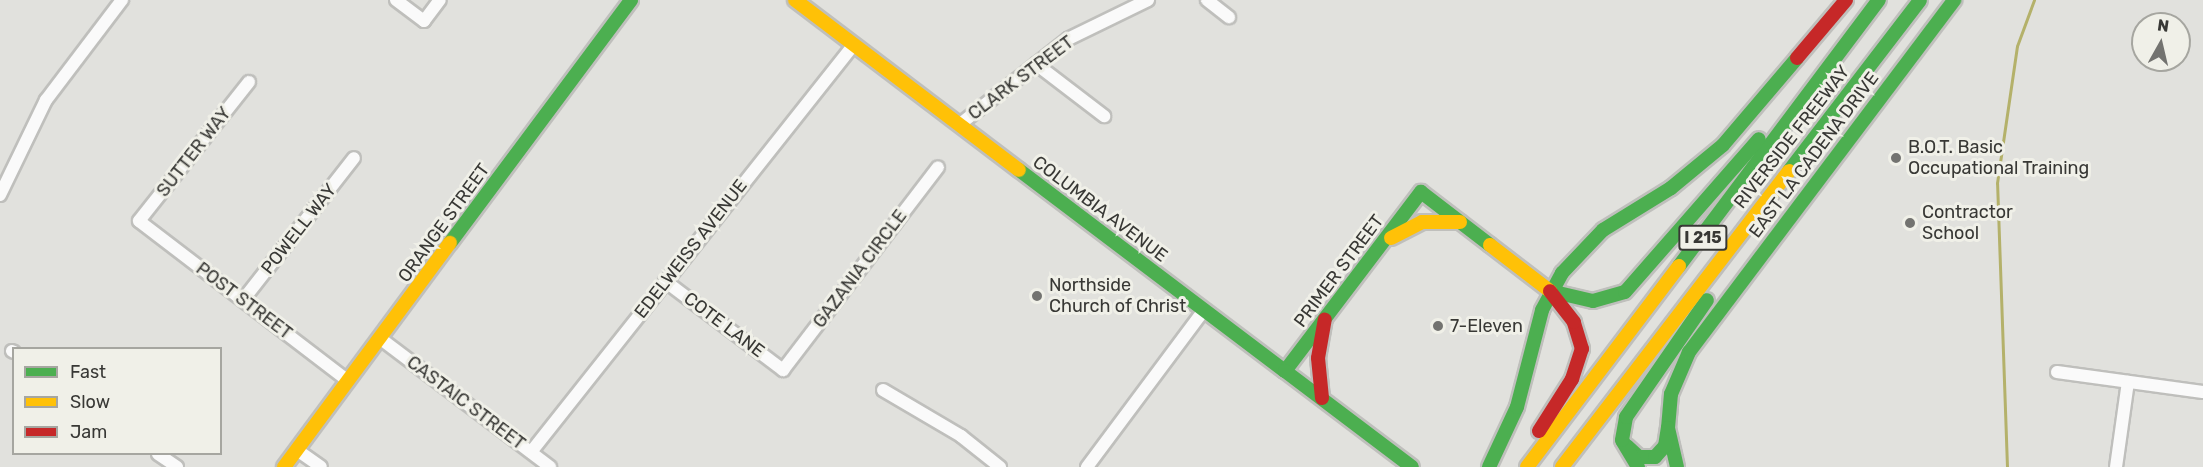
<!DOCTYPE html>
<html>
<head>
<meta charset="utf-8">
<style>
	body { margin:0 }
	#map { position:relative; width:2203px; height:467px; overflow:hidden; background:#e1e1dd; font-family:Rubik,sans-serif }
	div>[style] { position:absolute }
	.stream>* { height:3px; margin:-1.5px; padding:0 1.5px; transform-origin:1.5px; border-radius:1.5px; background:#b4b16a }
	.roads { filter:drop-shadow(2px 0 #bfbfbc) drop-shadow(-2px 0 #bfbfbc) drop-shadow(0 2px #bfbfbc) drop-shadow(0 -2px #bfbfbc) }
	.street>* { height:12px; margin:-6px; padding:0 6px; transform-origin:6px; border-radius:6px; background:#fafafa }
	.fast>* { height:14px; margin:-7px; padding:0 7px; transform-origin:7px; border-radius:7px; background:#4caf50 }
	.slow>* { height:14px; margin:-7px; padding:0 7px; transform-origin:7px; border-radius:7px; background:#ffc107 }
	.jam>* { height:14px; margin:-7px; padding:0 7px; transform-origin:7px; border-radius:7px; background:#c62828 }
	.dots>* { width:16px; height:16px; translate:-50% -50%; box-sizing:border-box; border:3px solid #f0f0e8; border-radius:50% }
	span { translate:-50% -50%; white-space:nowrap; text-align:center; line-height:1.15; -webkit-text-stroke:6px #f0f0e8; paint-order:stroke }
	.shield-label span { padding:2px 4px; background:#f0f0e8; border:2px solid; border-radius:4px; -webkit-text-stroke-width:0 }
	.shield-label { font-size:16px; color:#383835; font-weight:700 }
	.street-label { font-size:18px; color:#383835 }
	.poi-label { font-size:18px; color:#383835 }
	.left { translate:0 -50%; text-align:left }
	.legend { position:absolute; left:12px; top:347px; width:210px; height:108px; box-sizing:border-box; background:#f0f0e8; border:2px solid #a6a6a0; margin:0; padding:8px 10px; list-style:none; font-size:18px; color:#383835 }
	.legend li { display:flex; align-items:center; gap:12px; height:30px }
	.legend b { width:30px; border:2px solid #a6a6a0 }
	.north { position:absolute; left:2131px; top:12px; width:60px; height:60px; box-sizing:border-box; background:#f0f0e8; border:2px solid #a6a6a0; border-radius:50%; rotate:8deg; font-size:16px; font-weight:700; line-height:24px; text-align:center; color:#383835 }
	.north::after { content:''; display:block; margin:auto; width:21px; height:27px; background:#737370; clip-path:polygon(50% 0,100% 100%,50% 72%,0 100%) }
</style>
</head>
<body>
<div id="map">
	<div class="stream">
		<div style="left:2007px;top:467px;width:284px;rotate:-92deg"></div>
		<div style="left:1997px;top:183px;width:138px;rotate:-81.7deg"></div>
		<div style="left:2017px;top:46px;width:49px;rotate:-69.7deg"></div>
	</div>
	<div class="roads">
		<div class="street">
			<div style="left:396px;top:0;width:35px;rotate:37deg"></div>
			<div style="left:424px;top:21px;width:26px;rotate:-53deg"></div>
			<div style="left:1207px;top:0;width:28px;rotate:38deg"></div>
			<div style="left:1036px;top:64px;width:86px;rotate:37.4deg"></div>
			<div style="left:249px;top:82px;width:177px;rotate:128.4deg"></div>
			<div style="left:139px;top:221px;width:263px;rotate:37.4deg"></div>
			<div style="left:959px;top:125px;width:139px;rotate:-38.3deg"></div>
			<div style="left:1068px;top:39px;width:89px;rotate:-26deg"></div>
			<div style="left:0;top:195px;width:106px;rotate:-64.2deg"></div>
			<div style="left:46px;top:100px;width:126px;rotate:-52.8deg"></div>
			<div style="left:665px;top:281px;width:148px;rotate:37deg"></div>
			<div style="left:783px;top:370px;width:255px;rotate:-52.6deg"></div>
			<div style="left:243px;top:300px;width:180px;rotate:-52deg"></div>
			<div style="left:381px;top:339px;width:212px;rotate:37.1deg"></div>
			<div style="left:12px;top:351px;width:2px;rotate:27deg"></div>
			<div style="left:2057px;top:372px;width:147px;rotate:7.8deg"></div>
			<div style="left:883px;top:390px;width:91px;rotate:30.5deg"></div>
			<div style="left:961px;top:436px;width:50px;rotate:38.5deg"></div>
			<div style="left:297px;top:450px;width:29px;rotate:35deg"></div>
			<div style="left:531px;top:452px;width:517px;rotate:-51.6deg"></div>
			<div style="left:158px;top:454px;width:23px;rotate:34deg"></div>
			<div style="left:1087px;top:467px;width:196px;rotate:-53.3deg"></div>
			<div style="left:2116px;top:467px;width:86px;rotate:-82deg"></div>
		</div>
		<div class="fast">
			<div style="left:1019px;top:170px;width:333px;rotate:37.1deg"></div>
			<div style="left:1285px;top:371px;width:225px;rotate:-52.8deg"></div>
			<div style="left:1421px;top:192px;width:87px;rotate:37.5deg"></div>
			<div style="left:1789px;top:171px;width:215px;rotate:-52.5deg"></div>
			<div style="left:450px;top:243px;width:303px;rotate:-53.3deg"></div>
			<div style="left:1679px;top:266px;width:333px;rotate:-53.1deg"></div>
			<div style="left:1550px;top:291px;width:44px;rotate:13.1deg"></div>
			<div style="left:1593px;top:301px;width:33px;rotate:-16deg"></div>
			<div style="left:1625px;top:292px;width:203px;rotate:-48.8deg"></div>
			<div style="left:1285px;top:371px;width:159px;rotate:37.1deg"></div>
			<div style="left:1668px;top:428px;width:34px;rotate:-85deg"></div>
			<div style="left:1671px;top:394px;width:46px;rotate:-66.8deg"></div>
			<div style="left:1689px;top:352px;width:441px;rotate:-53deg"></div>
			<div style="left:1668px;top:428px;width:40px;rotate:77deg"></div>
			<div style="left:1627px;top:446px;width:16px;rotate:43deg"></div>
			<div style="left:1639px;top:457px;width:16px"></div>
			<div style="left:1655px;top:457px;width:15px;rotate:-48deg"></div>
			<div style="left:1665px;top:446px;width:18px;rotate:-81deg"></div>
			<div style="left:1489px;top:467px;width:66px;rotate:-65deg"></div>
			<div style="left:1517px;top:407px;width:100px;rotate:-75.5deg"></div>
			<div style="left:1542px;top:310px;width:42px;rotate:-61.6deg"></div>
			<div style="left:1562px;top:273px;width:59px;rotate:-46.4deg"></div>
			<div style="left:1603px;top:230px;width:80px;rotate:-31.7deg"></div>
			<div style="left:1671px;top:188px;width:67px;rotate:-39.6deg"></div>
			<div style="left:1723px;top:145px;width:114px;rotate:-49.6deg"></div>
			<div style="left:1638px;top:467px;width:31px;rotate:-121deg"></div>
			<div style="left:1622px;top:440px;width:23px;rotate:-80deg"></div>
			<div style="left:1626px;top:417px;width:142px;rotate:-55.3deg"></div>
		</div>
		<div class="slow">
			<div style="left:795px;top:0;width:281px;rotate:37.2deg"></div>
			<div style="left:1391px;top:238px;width:35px;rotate:-27deg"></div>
			<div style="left:1422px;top:222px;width:38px"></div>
			<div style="left:1490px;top:245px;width:76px;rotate:37.5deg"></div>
			<div style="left:284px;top:467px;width:279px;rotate:-53.5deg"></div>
			<div style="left:1527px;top:467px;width:252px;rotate:-52.9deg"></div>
			<div style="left:1562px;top:467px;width:373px;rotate:-52.5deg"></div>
		</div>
		<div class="jam">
			<div style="left:1797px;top:58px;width:76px;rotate:-49.8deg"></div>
			<div style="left:1322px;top:398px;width:40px;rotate:-95.7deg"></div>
			<div style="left:1318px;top:358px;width:39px;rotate:-80deg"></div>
			<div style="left:1539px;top:431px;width:62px;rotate:-57.6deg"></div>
			<div style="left:1572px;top:379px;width:32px;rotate:-72deg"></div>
			<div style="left:1582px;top:349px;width:28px;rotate:-107deg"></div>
			<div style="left:1574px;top:322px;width:39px;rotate:-128deg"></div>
		</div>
	</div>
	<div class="dots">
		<div style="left:1896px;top:158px;background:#737370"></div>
		<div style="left:1910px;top:223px;background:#737370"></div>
		<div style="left:1037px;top:296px;background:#737370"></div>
		<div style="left:1438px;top:326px;background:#737370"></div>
	</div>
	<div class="shield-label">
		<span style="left:1703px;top:238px">I 215</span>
	</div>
	<div class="street-label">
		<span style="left:1021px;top:78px;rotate:-37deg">CLARK STREET</span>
		<span style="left:1792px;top:137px;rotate:-52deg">RIVERSIDE FREEWAY</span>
		<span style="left:194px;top:152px;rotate:-52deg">SUTTER WAY</span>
		<span style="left:1814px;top:155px;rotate:-53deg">EAST LA CADENA DRIVE</span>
		<span style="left:1100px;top:209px;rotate:37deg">COLUMBIA AVENUE</span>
		<span style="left:444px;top:223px;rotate:-54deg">ORANGE STREET</span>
		<span style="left:299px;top:229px;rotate:-52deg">POWELL WAY</span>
		<span style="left:691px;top:249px;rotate:-52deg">EDELWEISS AVENUE</span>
		<span style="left:860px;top:269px;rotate:-53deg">GAZANIA CIRCLE</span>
		<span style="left:1339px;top:271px;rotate:-53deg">PRIMER STREET</span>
		<span style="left:244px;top:301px;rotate:37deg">POST STREET</span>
		<span style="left:724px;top:325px;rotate:37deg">COTE LANE</span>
		<span style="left:466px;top:403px;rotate:37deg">CASTAIC STREET</span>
	</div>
	<div class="poi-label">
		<span class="left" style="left:1908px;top:158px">B.O.T. Basic<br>Occupational Training</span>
		<span class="left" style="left:1922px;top:223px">Contractor<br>School</span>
		<span class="left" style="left:1049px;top:296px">Northside<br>Church of Christ</span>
		<span class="left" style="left:1450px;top:326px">7-Eleven</span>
	</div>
	<ul class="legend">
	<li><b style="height:8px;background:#4caf50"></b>Fast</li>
	<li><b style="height:8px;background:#ffc107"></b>Slow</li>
	<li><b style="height:8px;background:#c62828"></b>Jam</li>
	</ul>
	<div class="north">N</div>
</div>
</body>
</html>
